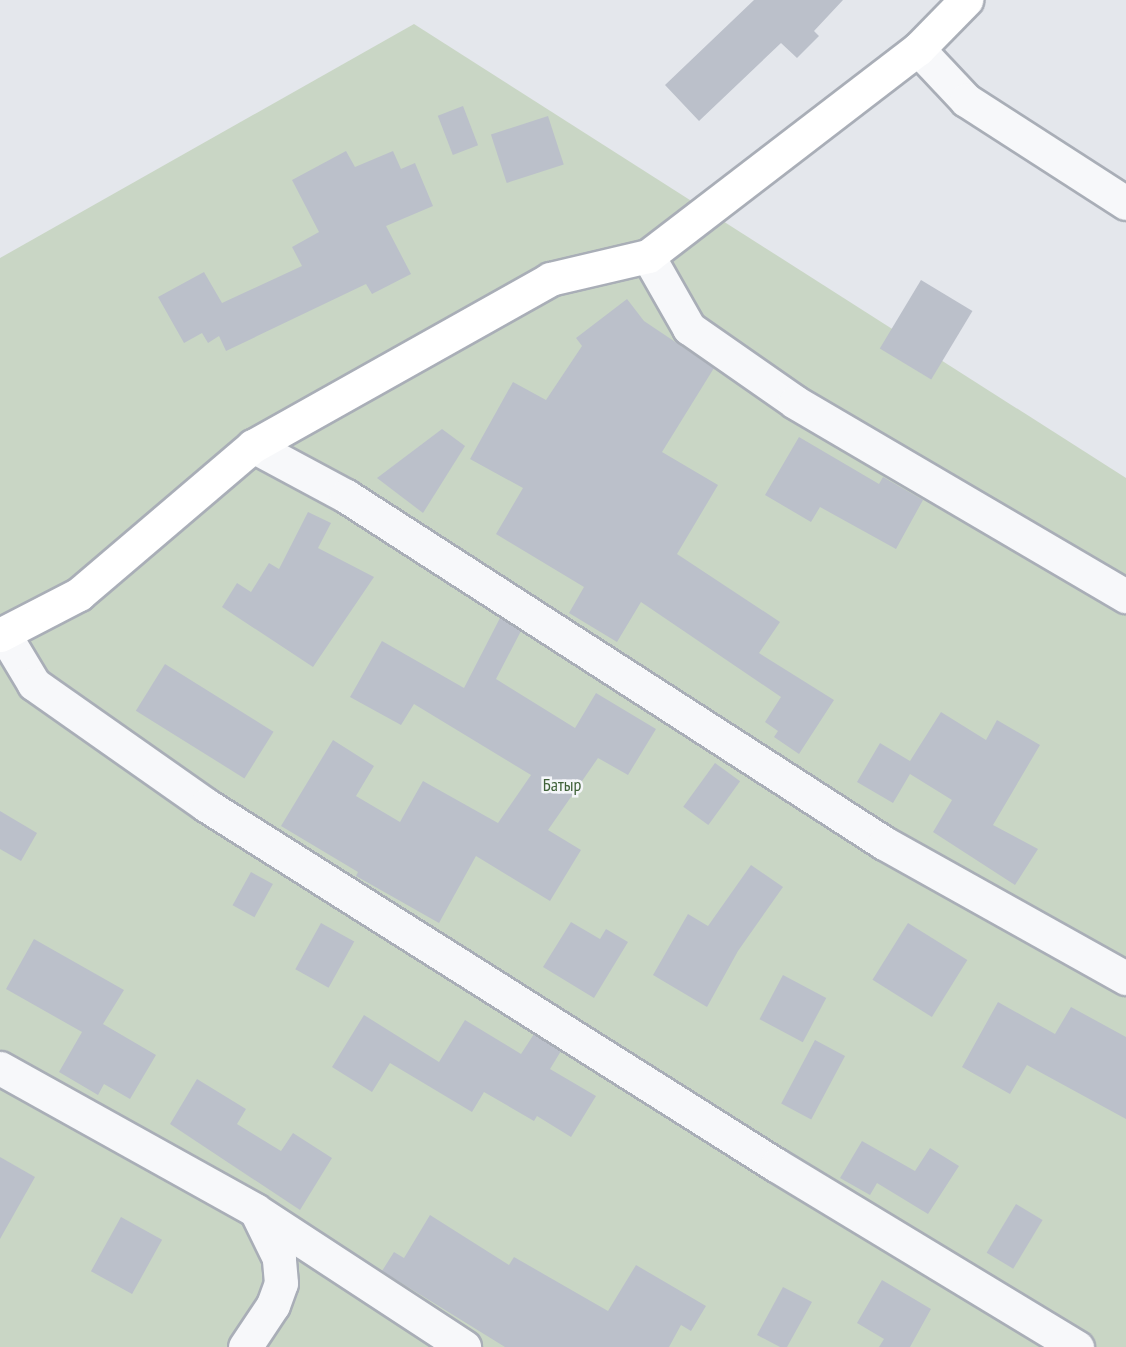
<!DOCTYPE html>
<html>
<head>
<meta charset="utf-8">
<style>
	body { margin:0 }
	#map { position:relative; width:1126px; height:1347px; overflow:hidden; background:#e4e7ec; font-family:"PT Sans Narrow",sans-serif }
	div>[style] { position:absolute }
	.green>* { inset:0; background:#c9d6c5 }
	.building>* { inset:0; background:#bbc0ca; transform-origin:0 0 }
	.roads { filter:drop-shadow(2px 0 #a9aeb7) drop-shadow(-2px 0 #a9aeb7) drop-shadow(0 2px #a9aeb7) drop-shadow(0 -2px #a9aeb7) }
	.street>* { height:33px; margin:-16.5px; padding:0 16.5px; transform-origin:16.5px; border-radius:16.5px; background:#f7f8fa }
	.secondary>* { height:33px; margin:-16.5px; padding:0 16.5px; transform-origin:16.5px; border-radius:16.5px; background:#fff }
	span { translate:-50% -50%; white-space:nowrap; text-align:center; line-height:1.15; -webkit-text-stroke:5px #f4f6f9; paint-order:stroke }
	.park-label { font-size:18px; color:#3f6138 }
</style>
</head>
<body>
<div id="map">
	<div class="green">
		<div style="clip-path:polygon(414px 24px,1126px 478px,1126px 1347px,0 1347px,0 258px)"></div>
	</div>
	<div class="building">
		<div style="clip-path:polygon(754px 0,843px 0,814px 31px,819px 36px,797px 58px,781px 43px,699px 121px,665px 85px)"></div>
		<div style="left:463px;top:106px;width:42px;height:27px;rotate:69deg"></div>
		<div style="left:548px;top:116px;width:51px;height:60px;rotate:72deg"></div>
		<div style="clip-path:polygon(346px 151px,355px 167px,393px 151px,401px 169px,415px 163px,433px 206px,386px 226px,411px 274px,372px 294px,366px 284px,226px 351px,219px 336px,208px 343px,202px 333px,184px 343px,158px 297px,204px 272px,222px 303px,302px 266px,292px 247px,319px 232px,292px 180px)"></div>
		<div style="left:921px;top:280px;width:60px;height:80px;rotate:31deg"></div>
		<div style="clip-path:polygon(627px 299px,644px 321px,714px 368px,662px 452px,718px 485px,677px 554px,780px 622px,759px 653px,834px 700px,799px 754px,774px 737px,778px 731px,765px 722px,781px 697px,641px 602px,617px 642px,569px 613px,584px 587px,496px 534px,523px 488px,470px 459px,513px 382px,546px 400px,582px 346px,576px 338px)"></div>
		<div style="clip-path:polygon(442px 429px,465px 446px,423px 513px,377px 478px)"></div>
		<div style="clip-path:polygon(799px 437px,879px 484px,883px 477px,923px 500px,896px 549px,820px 507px,811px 522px,765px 495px)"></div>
		<div style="clip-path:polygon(308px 512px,331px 523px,318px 548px,374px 577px,313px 667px,222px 607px,237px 583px,251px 592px,269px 563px,279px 569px)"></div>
		<div style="clip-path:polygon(500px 618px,521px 631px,496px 679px,575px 728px,596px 693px,656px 729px,628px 775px,598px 758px,548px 830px,581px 850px,550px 901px,476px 856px,439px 923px,356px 876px,358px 872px,281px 826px,333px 740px,374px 766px,356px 796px,400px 822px,423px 781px,498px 823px,531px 775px,414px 704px,401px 725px,350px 697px,382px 641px,464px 688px)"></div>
		<div style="left:165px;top:664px;width:128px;height:55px;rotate:32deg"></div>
		<div style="clip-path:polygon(941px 712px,986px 740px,997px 720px,1040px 745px,993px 825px,1038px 849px,1015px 885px,933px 832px,952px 800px,910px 774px,893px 803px,857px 782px,880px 743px,910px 761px)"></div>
		<div style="left:715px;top:763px;width:31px;height:54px;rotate:36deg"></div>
		<div style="clip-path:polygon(0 811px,37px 833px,21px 861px,0 849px)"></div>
		<div style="clip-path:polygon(751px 865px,783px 887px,738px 951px,707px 1007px,653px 975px,688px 914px,708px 926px)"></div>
		<div style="left:251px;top:872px;width:25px;height:38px;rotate:29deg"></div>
		<div style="clip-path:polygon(571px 922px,600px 939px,606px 929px,628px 942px,594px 998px,543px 967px)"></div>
		<div style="left:321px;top:923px;width:38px;height:53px;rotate:29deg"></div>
		<div style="left:908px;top:923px;width:70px;height:67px;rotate:32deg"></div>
		<div style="clip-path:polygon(34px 939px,124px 990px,103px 1024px,156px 1055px,130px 1099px,104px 1084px,98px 1095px,59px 1072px,82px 1032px,6px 989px)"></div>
		<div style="left:783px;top:975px;width:49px;height:50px;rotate:28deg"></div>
		<div style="clip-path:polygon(998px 1002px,1055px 1034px,1071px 1007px,1126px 1037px,1126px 1119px,1027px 1065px,1010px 1094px,962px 1067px)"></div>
		<div style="clip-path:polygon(364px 1015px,439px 1062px,465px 1020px,521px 1054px,534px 1034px,561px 1051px,550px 1069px,596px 1096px,571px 1137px,537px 1116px,534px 1121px,484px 1092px,472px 1112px,390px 1063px,372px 1092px,332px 1067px)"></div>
		<div style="left:815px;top:1040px;width:34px;height:72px;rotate:28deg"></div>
		<div style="clip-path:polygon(197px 1079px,246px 1109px,237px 1124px,281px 1151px,293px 1133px,332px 1158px,300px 1210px,170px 1124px)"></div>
		<div style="clip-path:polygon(862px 1141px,915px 1171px,930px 1148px,959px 1166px,928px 1214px,877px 1183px,870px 1195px,840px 1178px)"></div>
		<div style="clip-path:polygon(0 1157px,35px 1177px,0 1239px)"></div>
		<div style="left:1016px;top:1204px;width:31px;height:57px;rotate:31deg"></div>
		<div style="clip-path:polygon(430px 1215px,509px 1265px,514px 1257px,608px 1311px,636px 1265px,706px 1306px,691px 1331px,681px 1325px,669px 1347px,505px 1347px,382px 1271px,394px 1252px,404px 1258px)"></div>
		<div style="left:121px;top:1217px;width:47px;height:62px;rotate:29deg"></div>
		<div style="clip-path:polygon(882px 1280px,931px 1309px,910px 1347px,879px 1347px,884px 1339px,857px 1323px)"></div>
		<div style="clip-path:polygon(783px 1287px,812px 1302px,787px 1347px,780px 1347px,757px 1335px)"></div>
	</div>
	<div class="roads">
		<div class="street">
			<div style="left:918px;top:49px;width:70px;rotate:46.7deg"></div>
			<div style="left:966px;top:100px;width:190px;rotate:32.8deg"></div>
			<div style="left:648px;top:256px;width:83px;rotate:60.3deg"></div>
			<div style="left:689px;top:328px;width:129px;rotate:34.9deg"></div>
			<div style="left:795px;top:402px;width:384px;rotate:30.4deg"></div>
			<div style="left:253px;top:446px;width:106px;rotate:28.3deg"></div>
			<div style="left:346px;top:496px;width:640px;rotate:32.82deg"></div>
			<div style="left:884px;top:843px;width:277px;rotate:29.2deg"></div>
			<div style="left:4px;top:634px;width:58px;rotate:59deg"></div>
			<div style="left:34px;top:684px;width:210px;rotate:35.1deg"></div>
			<div style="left:206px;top:805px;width:674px;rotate:32.28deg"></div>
			<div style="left:776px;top:1165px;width:352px;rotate:31.2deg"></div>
			<div style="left:0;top:1068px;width:292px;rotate:29.1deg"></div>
			<div style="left:255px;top:1210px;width:250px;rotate:33.2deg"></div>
			<div style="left:245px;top:1347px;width:50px;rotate:-56.3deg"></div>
			<div style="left:273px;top:1305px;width:23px;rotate:-70deg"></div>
			<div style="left:281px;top:1283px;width:25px;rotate:-95deg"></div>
			<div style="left:279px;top:1258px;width:52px;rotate:-116.1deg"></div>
		</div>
		<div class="secondary">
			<div style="left:0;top:635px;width:89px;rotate:-27.4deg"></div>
			<div style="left:79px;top:594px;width:228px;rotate:-40.4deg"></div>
			<div style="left:253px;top:446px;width:341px;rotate:-29.3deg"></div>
			<div style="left:550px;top:279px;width:101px;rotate:-13.2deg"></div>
			<div style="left:648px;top:256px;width:340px;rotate:-37.5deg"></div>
			<div style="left:918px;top:49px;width:69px;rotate:-45.6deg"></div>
		</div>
	</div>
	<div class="park-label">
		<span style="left:562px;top:785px">Батыр</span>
	</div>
</div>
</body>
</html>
